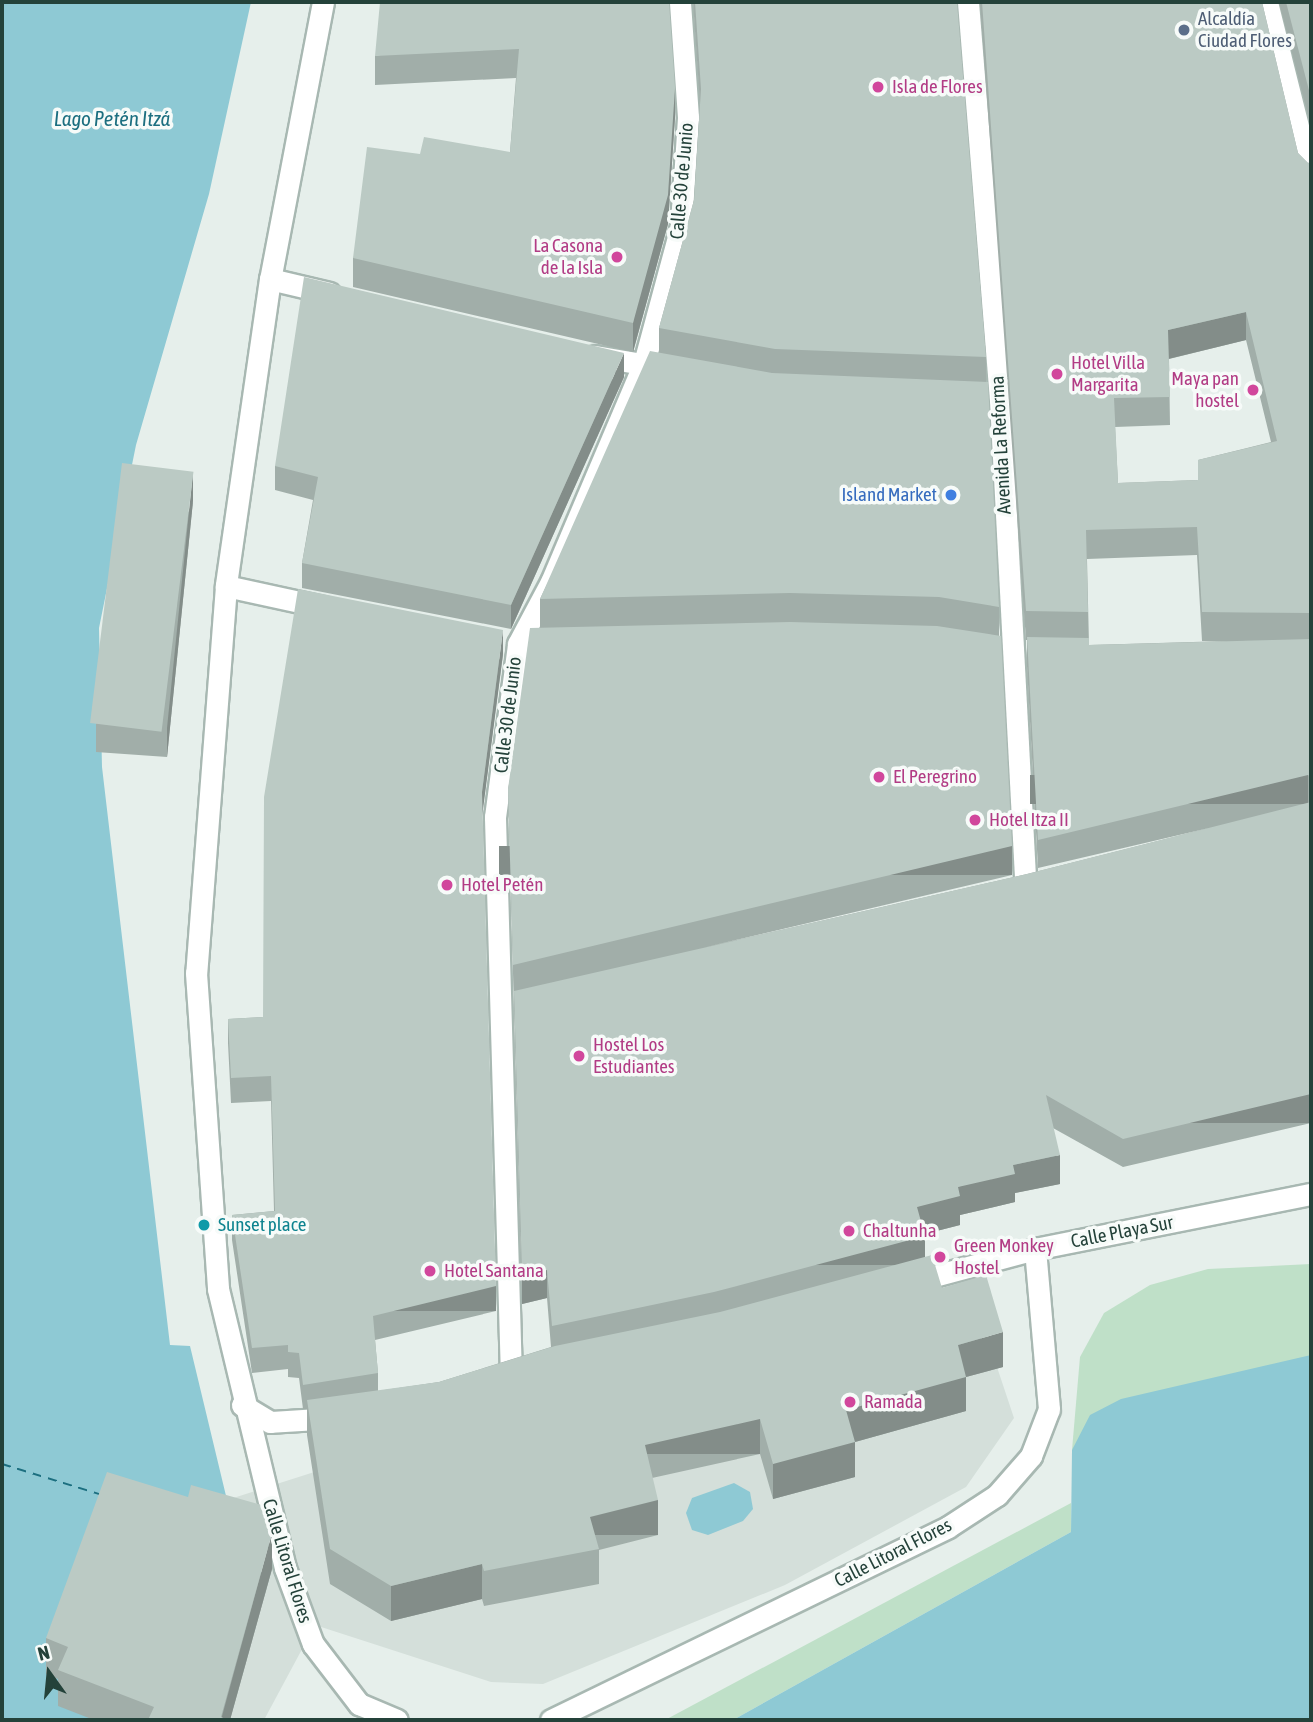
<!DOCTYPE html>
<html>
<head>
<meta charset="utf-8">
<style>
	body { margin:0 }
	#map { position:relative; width:1313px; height:1722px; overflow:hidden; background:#e6efeb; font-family:"Asap Condensed",sans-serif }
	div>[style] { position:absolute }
	.built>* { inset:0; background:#d4dfda }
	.green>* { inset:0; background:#bfe0c8 }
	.water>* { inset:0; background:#8ec9d4 }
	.ferry>* { height:2px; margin-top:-1px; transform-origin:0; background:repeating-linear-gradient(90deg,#1c6f80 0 9px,transparent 0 16px) }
	.roads { filter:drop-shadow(2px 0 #a8b8b2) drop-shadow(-2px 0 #a8b8b2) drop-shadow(0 2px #a8b8b2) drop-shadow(0 -2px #a8b8b2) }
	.lane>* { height:21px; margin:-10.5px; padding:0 10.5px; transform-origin:10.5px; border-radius:10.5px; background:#fff }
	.street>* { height:21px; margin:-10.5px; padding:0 10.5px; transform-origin:10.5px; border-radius:10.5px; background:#fff }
	.wall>* { inset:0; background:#a1aea9 }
	.shaded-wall>* { inset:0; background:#838d89; transform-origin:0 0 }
	.building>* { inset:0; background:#bbcac4; transform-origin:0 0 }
	.dots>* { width:19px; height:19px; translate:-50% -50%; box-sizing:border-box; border:4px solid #f7fbf9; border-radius:50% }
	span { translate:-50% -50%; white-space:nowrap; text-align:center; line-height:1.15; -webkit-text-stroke:7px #f7fbf9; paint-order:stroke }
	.service-label { font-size:19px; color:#4e5e75 }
	.left { translate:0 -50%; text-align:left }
	.hotel-label { font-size:19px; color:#b23c85 }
	.right { translate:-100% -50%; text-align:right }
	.street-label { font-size:19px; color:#24423a }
	.shop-label { font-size:19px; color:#366cbe }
	.culture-label { font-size:19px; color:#0d838f }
	.water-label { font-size:21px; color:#1c6f80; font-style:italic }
	.frame { position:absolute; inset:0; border:4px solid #24423a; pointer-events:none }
	.north { position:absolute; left:14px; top:1638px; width:70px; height:70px; -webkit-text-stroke:5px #f7fbf9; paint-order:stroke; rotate:345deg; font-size:19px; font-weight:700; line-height:28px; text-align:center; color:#24423a }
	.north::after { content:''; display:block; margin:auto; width:24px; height:32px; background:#24423a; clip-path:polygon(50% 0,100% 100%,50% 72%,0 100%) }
</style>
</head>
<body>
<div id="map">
	<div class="built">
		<div style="clip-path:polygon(976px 1304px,1014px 1418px,966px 1487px,785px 1585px,543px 1684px,491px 1682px,315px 1625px,264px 1720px,130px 1720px,227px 1500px,330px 1467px)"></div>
	</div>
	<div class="green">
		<div style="clip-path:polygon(1311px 1264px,1311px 1355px,1072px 1450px,1080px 1357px,1104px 1313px,1150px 1285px,1208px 1269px)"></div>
		<div style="clip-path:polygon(1071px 1503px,1071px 1532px,733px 1720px,665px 1720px)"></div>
	</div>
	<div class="water">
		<div style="clip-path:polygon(2px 2px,251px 2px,209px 194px,136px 445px,99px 628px,102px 767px,170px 1345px,190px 1346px,227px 1500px,130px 1720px,2px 1720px)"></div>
		<div style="clip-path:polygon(1311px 1355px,1311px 1720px,733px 1720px,1071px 1532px,1072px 1450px,1090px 1415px,1121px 1399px)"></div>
		<div style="clip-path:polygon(734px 1483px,750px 1492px,753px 1509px,743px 1521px,708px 1535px,692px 1530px,686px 1513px,692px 1498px)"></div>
	</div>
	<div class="ferry">
		<div style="left:2px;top:1464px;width:102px;rotate:17.2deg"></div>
	</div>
	<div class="roads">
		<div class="lane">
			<div style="left:270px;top:279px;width:61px;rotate:13.3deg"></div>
			<div style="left:595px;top:356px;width:66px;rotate:9.6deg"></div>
			<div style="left:226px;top:586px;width:99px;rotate:12.2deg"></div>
		</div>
		<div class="street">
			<div style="left:323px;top:2px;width:282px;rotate:100.8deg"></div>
			<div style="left:270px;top:279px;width:310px;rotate:98.2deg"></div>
			<div style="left:226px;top:586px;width:388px;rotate:94.4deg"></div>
			<div style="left:196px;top:973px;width:317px;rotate:86deg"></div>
			<div style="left:218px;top:1289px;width:287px;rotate:76.5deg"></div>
			<div style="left:285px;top:1568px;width:81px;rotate:69.8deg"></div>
			<div style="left:313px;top:1644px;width:76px;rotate:52.5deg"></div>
			<div style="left:359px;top:1704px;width:41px;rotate:22.8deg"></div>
			<div style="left:968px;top:2px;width:399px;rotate:85.4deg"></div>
			<div style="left:1000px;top:400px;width:491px;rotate:87deg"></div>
			<div style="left:1267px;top:2px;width:182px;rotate:76deg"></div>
			<div style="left:912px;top:1282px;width:127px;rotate:-15deg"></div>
			<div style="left:1035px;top:1249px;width:281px;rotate:-11.3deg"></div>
			<div style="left:511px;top:1377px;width:560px;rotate:-91.64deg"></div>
			<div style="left:495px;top:817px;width:175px;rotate:-82.4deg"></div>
			<div style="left:518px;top:644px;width:70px;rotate:-62deg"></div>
			<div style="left:551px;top:582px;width:238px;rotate:-67deg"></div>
			<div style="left:644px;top:363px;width:142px;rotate:-74.9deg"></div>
			<div style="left:681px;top:226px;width:109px;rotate:-86.3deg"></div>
			<div style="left:688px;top:117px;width:115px;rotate:-94deg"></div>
			<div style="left:242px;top:1405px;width:33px;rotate:31deg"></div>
			<div style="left:270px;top:1422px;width:66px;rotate:-3.5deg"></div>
			<div style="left:551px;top:1720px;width:441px;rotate:-25.9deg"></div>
			<div style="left:948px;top:1527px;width:59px;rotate:-33.1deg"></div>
			<div style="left:997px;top:1495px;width:52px;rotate:-48.9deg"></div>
			<div style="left:1031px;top:1456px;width:50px;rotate:-69deg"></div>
			<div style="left:1049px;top:1409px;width:161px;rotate:-95deg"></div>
		</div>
	</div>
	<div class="wall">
		<div style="clip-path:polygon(669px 2px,675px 117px,668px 224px,633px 352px,353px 287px,353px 258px,420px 154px,510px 152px,516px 78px,375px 85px,375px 56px)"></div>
		<div style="clip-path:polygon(evenodd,693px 2px,957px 2px,986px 357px,986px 382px,999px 607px,999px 636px,1012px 875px,702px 948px,1027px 874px,1209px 828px,1038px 868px,1027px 666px,1027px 640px,1026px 640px,980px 2px,1262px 2px,1298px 153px,1308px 163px,1311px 162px,1311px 1123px,1123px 1167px,1053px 1128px,1060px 1184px,1015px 1193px,1015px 1202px,960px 1215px,960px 1225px,925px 1234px,925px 1257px,942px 1288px,1003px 1367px,966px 1377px,966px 1411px,855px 1442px,855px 1477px,773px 1499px,760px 1454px,652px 1478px,658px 1535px,599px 1550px,599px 1584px,484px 1606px,482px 1599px,391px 1621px,330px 1584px,307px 1435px,307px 1409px,303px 1409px,299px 1378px,288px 1377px,288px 1369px,252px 1373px,232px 1240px,232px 1215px,274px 1211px,271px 1101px,231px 1103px,228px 1043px,228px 1019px,263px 1017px,503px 654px,482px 813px,496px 1311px,375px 1340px,378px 1373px,378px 1391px,439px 1382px,551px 1347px,547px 1298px,522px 1304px,508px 789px,540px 628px,540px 599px,659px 352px,659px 328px,694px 200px,700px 104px,693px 2px,1246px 340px,1271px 442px,1198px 460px,1198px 480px,1118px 483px,1115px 427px,1170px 425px,1169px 359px,1246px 340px,693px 2px,1197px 555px,1202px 641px,1227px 641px,1089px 645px,1087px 559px,1197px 555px)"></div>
		<div style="clip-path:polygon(1279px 2px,1311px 2px,1311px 127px)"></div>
		<div style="clip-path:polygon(624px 377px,511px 629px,302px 588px,302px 563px,313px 500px,275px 490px,275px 466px)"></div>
		<div style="clip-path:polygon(193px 501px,167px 757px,96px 752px,96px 724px)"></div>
		<div style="clip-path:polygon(272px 1569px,230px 1720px,94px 1720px,58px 1706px,58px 1679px,46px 1674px,46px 1638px)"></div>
	</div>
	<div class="shaded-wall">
		<div style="clip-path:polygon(675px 88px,675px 117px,668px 224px,633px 352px,633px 323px)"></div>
		<div style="clip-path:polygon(1246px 312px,1246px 340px,1168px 359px,1168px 330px)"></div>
		<div style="clip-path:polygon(624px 353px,624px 377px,511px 629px,511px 605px)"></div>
		<div style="clip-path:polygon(193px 472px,193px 501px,167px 757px,167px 728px)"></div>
		<div style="clip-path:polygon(503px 630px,503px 654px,482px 817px,482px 792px)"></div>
		<div style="left:1308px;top:775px;width:29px;height:278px;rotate:90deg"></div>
		<div style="left:1012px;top:846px;width:29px;height:513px;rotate:90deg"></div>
		<div style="left:1311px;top:1094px;width:29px;height:193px;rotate:90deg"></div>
		<div style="clip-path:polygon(1060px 1155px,1060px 1184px,1015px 1193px,1015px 1202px,960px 1215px,960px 1225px,917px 1236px,917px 1207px,958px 1187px,1013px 1165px)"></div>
		<div style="left:925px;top:1236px;width:29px;height:384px;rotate:90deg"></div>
		<div style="clip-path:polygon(547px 1270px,547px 1298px,522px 1304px,522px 1275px)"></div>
		<div style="left:496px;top:1286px;width:25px;height:127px;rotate:90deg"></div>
		<div style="clip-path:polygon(1003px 1332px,1003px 1367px,966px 1377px,966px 1411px,855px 1442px,855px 1477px,773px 1499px,773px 1464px,846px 1410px,958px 1345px)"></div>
		<div style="left:760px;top:1419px;width:35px;height:118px;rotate:90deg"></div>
		<div style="left:658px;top:1500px;width:35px;height:70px;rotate:90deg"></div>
		<div style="clip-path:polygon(272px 1533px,272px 1569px,230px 1720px,221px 1720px)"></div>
		<div style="clip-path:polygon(482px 1564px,482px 1599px,391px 1621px,391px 1586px)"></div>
	</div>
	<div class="building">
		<div style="clip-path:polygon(380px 2px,669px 2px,675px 88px,668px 195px,633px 323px,353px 258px,367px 147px,420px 154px,424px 137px,510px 152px,519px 49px,375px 56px)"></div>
		<div style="clip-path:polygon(695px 2px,957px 2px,986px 357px,775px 349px,659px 328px,694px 200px,701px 89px)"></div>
		<div style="clip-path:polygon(evenodd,982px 2px,1262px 2px,1298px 153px,1308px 163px,1311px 162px,1311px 613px,1202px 612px,1197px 527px,1086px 530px,1088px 612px,1026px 611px,982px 2px,1246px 312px,1277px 441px,1198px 460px,1198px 480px,1118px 483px,1114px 398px,1170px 397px,1168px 330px,1246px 312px)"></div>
		<div style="clip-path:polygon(1286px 2px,1311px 2px,1311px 98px)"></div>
		<div style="clip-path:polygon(304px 277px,624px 353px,511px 605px,302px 563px,318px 477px,275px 466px)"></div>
		<div style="clip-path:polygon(650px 351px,772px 373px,988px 382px,999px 607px,939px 597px,790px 593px,540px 599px)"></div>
		<div style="left:122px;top:463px;width:72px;height:262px;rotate:7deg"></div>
		<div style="clip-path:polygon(298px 589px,503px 630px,482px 792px,496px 1286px,373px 1316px,378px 1373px,303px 1385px,299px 1353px,288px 1352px,288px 1345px,252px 1348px,232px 1215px,275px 1211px,271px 1076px,231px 1078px,228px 1019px,263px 1017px,264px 797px)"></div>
		<div style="clip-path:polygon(790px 622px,937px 626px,1001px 636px,1012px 846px,513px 965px,508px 789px,530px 628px)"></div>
		<div style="clip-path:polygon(1027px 637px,1089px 638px,1089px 645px,1311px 639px,1311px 777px,1308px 775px,1038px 840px)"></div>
		<div style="clip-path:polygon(1311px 802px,1311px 1094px,1123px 1139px,1046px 1095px,1060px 1155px,1013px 1165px,1015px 1174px,958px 1187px,960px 1196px,917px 1207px,925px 1236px,714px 1292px,552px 1326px,547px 1270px,522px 1275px,514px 991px,1027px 874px)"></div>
		<div style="clip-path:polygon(932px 1255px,942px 1288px,986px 1275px,1003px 1332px,958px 1345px,966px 1377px,846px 1410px,855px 1442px,773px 1464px,760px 1419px,645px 1445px,658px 1500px,590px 1517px,599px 1549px,484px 1571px,482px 1564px,391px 1586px,330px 1549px,307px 1400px,439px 1382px,555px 1346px,720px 1312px)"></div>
		<div style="clip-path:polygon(107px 1472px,188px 1497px,191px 1485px,265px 1506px,272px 1533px,221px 1717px,228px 1720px,148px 1720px,154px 1707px,58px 1670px,68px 1647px,46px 1638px)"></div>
	</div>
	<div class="dots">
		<div style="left:1184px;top:30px;background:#5c6f8a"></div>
		<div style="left:878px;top:87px;background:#d1479c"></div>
		<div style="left:617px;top:257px;background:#d1479c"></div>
		<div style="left:1057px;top:374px;background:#d1479c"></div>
		<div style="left:1253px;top:390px;background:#d1479c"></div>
		<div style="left:951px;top:495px;background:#3f7fe0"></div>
		<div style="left:879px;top:777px;background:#d1479c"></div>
		<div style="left:975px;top:820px;background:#d1479c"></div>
		<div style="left:447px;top:885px;background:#d1479c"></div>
		<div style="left:579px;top:1056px;background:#d1479c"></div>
		<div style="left:204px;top:1225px;background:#0f9aa8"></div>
		<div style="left:849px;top:1231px;background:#d1479c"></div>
		<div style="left:940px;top:1257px;background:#d1479c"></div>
		<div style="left:430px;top:1271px;background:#d1479c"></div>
		<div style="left:850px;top:1402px;background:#d1479c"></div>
	</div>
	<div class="service-label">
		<span class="left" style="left:1198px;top:30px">Alcaldía<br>Ciudad Flores</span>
	</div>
	<div class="hotel-label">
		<span class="left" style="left:892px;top:87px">Isla de Flores</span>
		<span class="right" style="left:603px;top:257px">La Casona<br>de la Isla</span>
		<span class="left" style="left:1071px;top:374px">Hotel Villa<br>Margarita</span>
		<span class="right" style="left:1239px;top:390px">Maya pan<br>hostel</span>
		<span class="left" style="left:893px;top:777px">El Peregrino</span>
		<span class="left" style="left:989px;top:820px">Hotel Itza II</span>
		<span class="left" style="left:461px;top:885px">Hotel Petén</span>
		<span class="left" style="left:593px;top:1056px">Hostel Los<br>Estudiantes</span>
		<span class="left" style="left:863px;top:1231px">Chaltunha</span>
		<span class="left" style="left:954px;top:1257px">Green Monkey<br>Hostel</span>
		<span class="left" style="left:444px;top:1271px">Hotel Santana</span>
		<span class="left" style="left:864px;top:1402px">Ramada</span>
	</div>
	<div class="street-label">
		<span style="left:682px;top:181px;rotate:-85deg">Calle 30 de Junio</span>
		<span style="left:1001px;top:445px;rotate:-93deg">Avenida La Reforma</span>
		<span style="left:508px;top:715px;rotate:-83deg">Calle 30 de Junio</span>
		<span style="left:1122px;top:1232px;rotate:-11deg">Calle Playa Sur</span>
		<span style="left:893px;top:1553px;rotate:-27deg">Calle Litoral Flores</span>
		<span style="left:287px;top:1561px;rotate:73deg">Calle Litoral Flores</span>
	</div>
	<div class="shop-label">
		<span class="right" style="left:937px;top:495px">Island Market</span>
	</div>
	<div class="culture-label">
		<span class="left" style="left:218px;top:1225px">Sunset place</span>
	</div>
	<div class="water-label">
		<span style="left:112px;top:118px">Lago Petén Itzá</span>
	</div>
	<div class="frame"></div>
	<div class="north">N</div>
</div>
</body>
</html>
